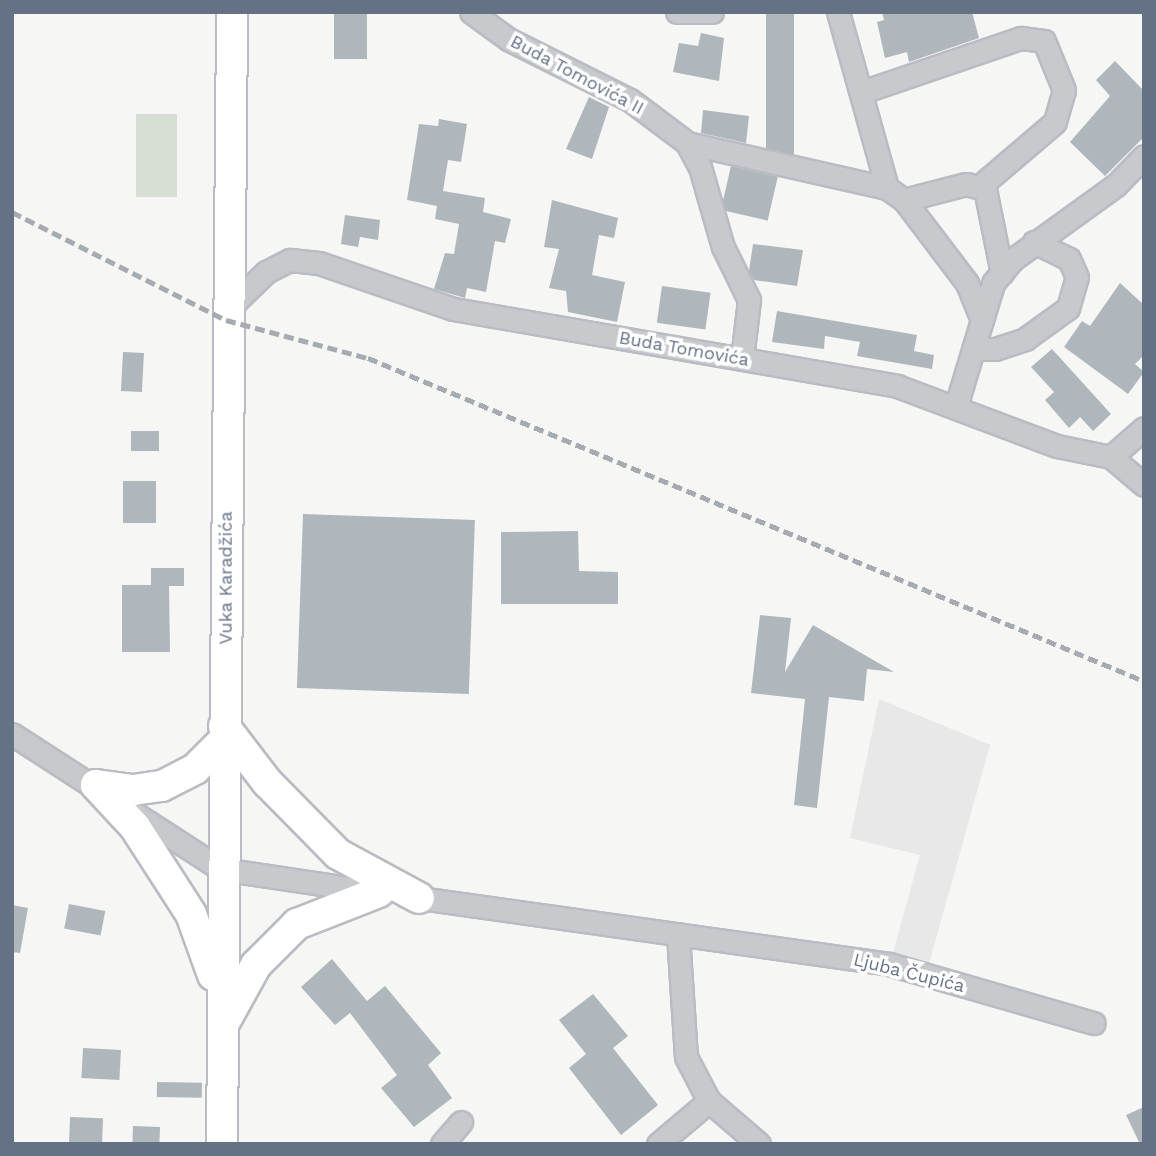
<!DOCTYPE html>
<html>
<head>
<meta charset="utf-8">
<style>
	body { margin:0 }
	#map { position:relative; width:1156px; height:1156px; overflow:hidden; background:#f6f7f4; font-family:"Work Sans",sans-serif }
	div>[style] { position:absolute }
	.built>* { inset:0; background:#e7e8e7 }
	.green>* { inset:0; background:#d7dfd5; transform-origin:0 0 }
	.building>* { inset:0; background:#afb6bc; transform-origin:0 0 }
	.roads { filter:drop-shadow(2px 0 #b9bcc2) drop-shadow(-2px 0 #b9bcc2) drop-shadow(0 2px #b9bcc2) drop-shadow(0 -2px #b9bcc2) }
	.street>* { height:21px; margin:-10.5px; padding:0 10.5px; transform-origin:10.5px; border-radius:10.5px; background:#c7c9cd }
	.secondary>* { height:30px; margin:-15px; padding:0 15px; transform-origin:15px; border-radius:15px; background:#fff }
	.rail>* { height:5px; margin-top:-2.5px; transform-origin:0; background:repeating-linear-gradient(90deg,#a6abb2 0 10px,transparent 0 15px) }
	span { translate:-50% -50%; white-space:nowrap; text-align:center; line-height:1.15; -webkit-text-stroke:7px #fff; paint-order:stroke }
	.street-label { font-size:18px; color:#657286 }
	.frame { position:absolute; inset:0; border:14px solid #657286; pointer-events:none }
</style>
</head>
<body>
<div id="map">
	<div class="built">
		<div style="clip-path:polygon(879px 699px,990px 745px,929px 964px,892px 956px,920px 855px,850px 838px)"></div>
	</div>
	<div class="green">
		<div style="left:177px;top:114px;width:83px;height:41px;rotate:90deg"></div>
	</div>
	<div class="building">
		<div style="left:334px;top:12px;width:33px;height:47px"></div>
		<div style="left:766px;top:12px;width:28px;height:154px"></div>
		<div style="clip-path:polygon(882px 12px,972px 12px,979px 38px,909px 62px,907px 52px,885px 58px,877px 22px,884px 20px)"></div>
		<div style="clip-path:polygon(701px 33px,724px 38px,719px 81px,673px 72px,679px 43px,698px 46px)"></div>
		<div style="clip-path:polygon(1115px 61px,1144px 91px,1144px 137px,1105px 176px,1070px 142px,1110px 96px,1096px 80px)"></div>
		<div style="clip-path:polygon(589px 97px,609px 107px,592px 159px,566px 149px)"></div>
		<div style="clip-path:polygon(703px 110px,749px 116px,746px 143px,701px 133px)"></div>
		<div style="clip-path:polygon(439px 119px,467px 124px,461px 162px,448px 160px,443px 191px,485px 198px,483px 212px,511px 219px,505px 243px,495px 241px,486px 292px,467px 288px,465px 298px,434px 289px,445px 253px,454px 254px,459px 224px,435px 219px,437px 206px,407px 200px,419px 124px,438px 126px)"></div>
		<div style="left:731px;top:166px;width:48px;height:45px;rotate:13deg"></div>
		<div style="clip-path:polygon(552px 200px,618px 218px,614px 238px,599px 235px,592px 275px,625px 282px,617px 322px,568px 312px,566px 291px,549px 288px,559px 249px,544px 247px)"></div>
		<div style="clip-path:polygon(345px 215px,380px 220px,378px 240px,360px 237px,358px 247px,341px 244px)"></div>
		<div style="clip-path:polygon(753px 244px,803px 250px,797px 286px,754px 280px,749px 271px)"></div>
		<div style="clip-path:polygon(1120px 283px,1144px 305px,1144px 355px,1135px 364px,1144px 372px,1128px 394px,1064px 347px,1082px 321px,1090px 326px)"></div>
		<div style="left:662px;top:286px;width:49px;height:37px;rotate:8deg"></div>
		<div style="clip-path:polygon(777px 311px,917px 335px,914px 351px,934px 355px,932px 369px,857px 356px,860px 342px,825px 336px,824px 349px,772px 342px)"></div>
		<div style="clip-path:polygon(1052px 349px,1111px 414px,1093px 431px,1080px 417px,1069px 428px,1045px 400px,1054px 392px,1031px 367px)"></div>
		<div style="left:123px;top:352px;width:21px;height:39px;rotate:3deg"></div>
		<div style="left:131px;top:431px;width:28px;height:20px"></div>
		<div style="left:123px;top:481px;width:33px;height:42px"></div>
		<div style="left:303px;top:514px;width:172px;height:174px;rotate:2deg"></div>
		<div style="clip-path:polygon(578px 531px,579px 571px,618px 572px,618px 604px,501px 604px,501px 532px)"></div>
		<div style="clip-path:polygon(151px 568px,184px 568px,184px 586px,169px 586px,170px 652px,122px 652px,122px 585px,151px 585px)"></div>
		<div style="clip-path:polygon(760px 615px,791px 618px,785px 672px,813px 625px,894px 672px,867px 669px,864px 701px,829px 697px,817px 808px,794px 805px,805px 699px,751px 693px)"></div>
		<div style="left:69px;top:904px;width:37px;height:25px;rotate:11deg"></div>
		<div style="clip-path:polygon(12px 905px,28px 908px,20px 953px,12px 952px)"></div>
		<div style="clip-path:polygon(332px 959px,367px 1001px,385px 986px,441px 1053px,428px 1065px,452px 1098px,414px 1127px,381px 1088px,397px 1075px,350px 1013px,335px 1025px,301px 987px)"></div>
		<div style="clip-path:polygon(593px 994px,628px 1036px,613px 1048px,658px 1105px,621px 1135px,569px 1068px,586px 1054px,559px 1020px)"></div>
		<div style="left:83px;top:1048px;width:38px;height:30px;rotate:3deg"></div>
		<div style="left:157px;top:1082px;width:45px;height:15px;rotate:1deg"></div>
		<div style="clip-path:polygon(1144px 1107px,1144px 1144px,1140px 1144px,1126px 1115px)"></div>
		<div style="left:70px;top:1117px;width:33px;height:27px;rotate:2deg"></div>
		<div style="left:133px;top:1126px;width:27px;height:18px;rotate:2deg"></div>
	</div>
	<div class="roads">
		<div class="street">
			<div style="left:471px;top:12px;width:46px;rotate:36.1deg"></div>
			<div style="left:508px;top:39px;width:136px;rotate:26.6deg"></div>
			<div style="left:630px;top:100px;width:71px;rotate:37deg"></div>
			<div style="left:687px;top:143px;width:205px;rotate:12.7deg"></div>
			<div style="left:677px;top:12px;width:35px"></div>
			<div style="left:838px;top:12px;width:183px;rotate:74.4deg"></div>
			<div style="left:887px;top:188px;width:21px;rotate:35deg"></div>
			<div style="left:904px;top:200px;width:104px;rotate:52.8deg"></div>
			<div style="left:967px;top:283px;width:40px;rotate:68deg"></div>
			<div style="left:982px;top:320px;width:90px;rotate:106.8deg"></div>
			<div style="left:862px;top:92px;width:168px;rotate:-18.8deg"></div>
			<div style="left:1021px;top:38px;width:23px;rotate:7deg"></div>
			<div style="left:1044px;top:41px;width:53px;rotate:67.8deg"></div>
			<div style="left:1064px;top:90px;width:33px;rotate:106deg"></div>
			<div style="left:1055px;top:122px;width:99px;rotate:139.5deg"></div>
			<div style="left:687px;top:143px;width:27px;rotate:62deg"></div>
			<div style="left:700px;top:167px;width:83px;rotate:74deg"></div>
			<div style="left:723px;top:247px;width:59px;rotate:63.9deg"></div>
			<div style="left:749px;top:300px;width:59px;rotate:96.8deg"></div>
			<div style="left:904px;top:200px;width:64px;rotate:-14.5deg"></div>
			<div style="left:966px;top:184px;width:20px;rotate:15deg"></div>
			<div style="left:985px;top:189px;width:86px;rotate:78.6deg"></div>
			<div style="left:228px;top:309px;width:53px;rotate:-44.2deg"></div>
			<div style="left:266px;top:272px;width:27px;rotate:-27deg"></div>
			<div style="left:290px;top:260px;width:29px;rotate:6deg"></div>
			<div style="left:319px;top:263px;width:142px;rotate:18.9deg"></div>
			<div style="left:453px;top:309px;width:451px;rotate:9.8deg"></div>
			<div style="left:897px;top:386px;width:171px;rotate:20.6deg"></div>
			<div style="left:1057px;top:446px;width:55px;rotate:11.5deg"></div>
			<div style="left:1111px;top:457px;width:43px;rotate:40.3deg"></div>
			<div style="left:982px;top:320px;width:39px;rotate:-73deg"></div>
			<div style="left:993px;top:283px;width:30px;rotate:-50deg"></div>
			<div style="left:1012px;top:260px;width:128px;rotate:-35.8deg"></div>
			<div style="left:1116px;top:185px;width:40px;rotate:-46deg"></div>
			<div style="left:973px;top:349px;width:22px"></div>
			<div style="left:995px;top:349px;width:32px;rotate:-18deg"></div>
			<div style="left:1025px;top:339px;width:53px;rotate:-35.8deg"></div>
			<div style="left:1068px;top:308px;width:32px;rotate:-74deg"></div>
			<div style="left:1077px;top:277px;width:20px;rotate:-114deg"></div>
			<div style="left:1069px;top:259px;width:39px;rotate:-154deg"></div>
			<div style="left:1111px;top:457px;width:44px;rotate:-41.3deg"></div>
			<div style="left:12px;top:734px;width:249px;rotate:32.9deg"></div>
			<div style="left:221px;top:869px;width:155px;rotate:8.5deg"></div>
			<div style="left:406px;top:896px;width:488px;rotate:8deg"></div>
			<div style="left:889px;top:964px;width:213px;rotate:16.1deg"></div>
			<div style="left:678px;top:934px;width:123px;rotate:86.3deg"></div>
			<div style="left:686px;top:1057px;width:50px;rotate:62.4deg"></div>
			<div style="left:709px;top:1101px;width:66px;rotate:40.7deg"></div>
			<div style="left:442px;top:1144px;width:29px;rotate:-49deg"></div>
			<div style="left:658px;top:1144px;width:67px;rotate:-40.1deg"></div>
		</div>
		<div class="secondary">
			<div style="left:224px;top:726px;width:71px;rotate:52.5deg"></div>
			<div style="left:267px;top:782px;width:101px;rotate:45.4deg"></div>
			<div style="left:338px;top:854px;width:92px;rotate:28.5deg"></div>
			<div style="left:96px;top:785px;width:57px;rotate:47.1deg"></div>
			<div style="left:135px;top:827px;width:103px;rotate:57.2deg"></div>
			<div style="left:191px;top:914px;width:65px;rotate:70.2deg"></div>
			<div style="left:96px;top:785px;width:37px;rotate:8deg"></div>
			<div style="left:133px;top:790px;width:29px;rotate:-8deg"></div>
			<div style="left:162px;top:786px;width:37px;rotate:-27deg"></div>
			<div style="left:195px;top:769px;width:41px;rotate:-45deg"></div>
			<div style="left:224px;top:1023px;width:66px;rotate:-61.1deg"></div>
			<div style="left:256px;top:965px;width:58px;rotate:-45deg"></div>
			<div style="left:297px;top:924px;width:88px;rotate:-21.3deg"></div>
			<div style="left:222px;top:1144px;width:1132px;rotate:-89.49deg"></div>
		</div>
	</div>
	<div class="rail">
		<div style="left:12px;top:212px;width:240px;rotate:26.8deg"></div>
		<div style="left:226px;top:320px;width:147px;rotate:15deg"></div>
		<div style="left:368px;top:358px;width:841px;rotate:22.6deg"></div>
	</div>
	<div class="street-label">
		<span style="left:577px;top:75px;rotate:28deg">Buda Tomovića II</span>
		<span style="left:684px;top:349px;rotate:10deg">Buda Tomovića</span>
		<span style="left:226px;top:578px;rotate:-90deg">Vuka Karadžića</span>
		<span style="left:909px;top:973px;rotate:14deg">Ljuba Čupića</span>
	</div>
	<div class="frame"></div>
</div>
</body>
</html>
